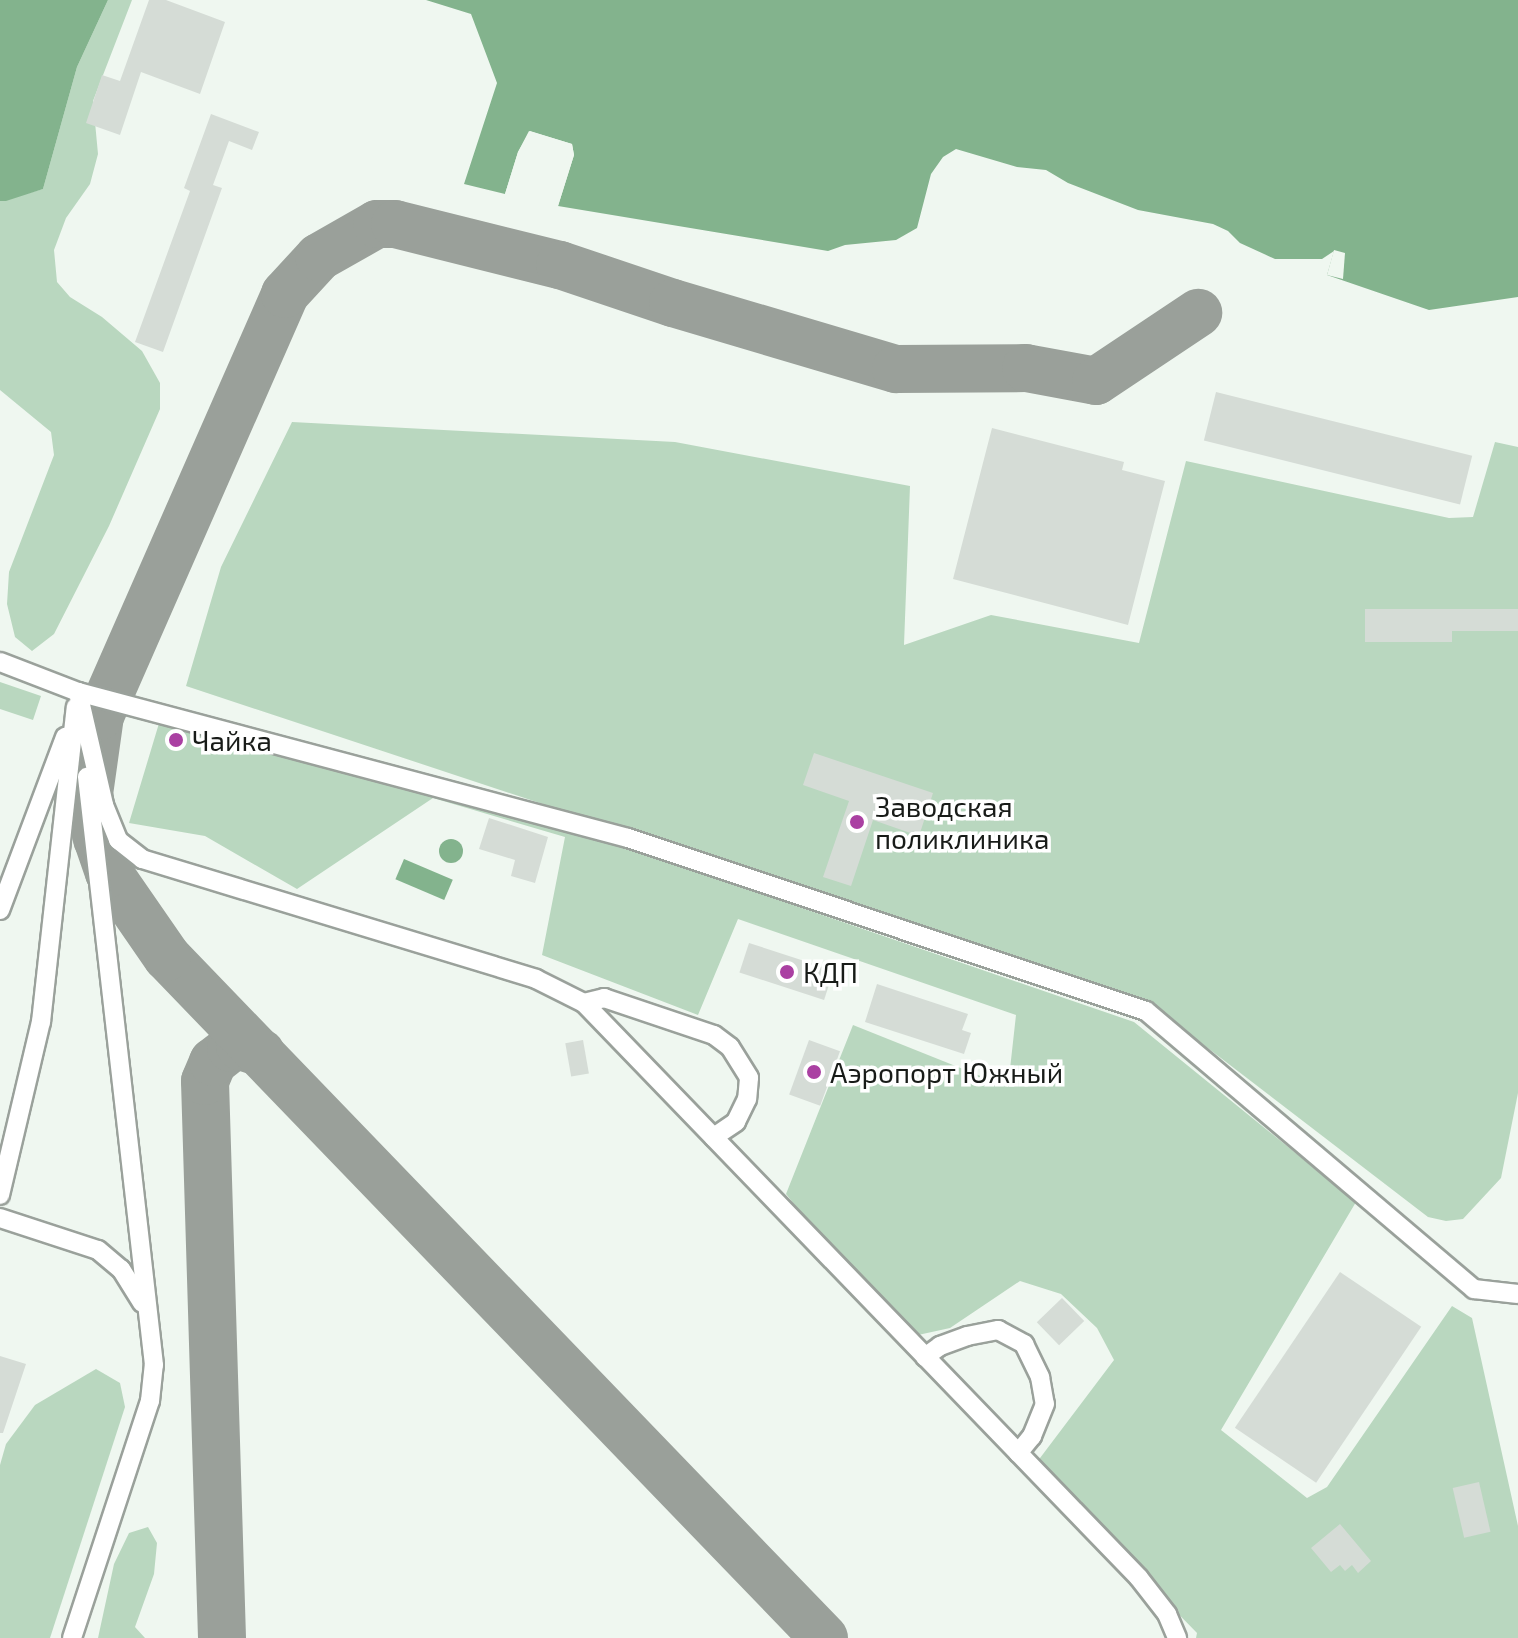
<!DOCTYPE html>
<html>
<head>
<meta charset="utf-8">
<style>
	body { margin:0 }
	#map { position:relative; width:1518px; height:1638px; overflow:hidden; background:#eff7f0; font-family:"Exo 2",sans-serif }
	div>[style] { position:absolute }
	.green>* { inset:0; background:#b9d7bf }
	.water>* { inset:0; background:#83b38d; transform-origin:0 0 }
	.round { border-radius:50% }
	.pier>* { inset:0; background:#eff7f0 }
	.taxiway>* { height:48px; margin:-24px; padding:0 24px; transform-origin:24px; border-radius:24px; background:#9aa09a }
	.building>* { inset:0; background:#d5dcd6; transform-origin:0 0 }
	.roads { filter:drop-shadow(2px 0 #9aa19b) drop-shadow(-2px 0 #9aa19b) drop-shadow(0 2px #9aa19b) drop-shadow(0 -2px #9aa19b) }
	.minor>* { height:18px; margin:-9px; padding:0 9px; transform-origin:9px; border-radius:9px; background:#fff }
	.dots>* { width:22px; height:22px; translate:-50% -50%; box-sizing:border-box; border:4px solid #fff; border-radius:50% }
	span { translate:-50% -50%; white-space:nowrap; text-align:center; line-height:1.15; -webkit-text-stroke:7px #fff; paint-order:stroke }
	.poi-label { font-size:28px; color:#181b18 }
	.left { translate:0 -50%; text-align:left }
</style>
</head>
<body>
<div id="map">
	<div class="green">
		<div style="clip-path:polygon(108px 0,132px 0,93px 101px,98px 154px,90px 184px,66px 218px,54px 250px,57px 282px,70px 297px,102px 317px,142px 351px,160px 383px,160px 409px,109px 526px,54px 634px,32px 651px,15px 637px,7px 604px,9px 572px,54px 455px,51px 432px,0 390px,0 201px,43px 189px,77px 67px)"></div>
		<div style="clip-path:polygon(292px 422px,675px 442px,910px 486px,904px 645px,991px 615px,1139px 643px,1186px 461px,1449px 518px,1473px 517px,1495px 442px,1518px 447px,1518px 1093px,1501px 1178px,1463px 1219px,1446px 1221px,1428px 1217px,1153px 1006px,186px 686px,221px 567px)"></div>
		<div style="clip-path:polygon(0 682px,41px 696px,33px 720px,0 709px)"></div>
		<div style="clip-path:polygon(163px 710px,627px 848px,1134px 1022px,1356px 1202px,1221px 1430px,1307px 1498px,1327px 1487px,1452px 1306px,1472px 1318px,1518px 1526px,1518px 1638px,1196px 1638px,1197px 1633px,1034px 1466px,1114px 1360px,1097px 1328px,1061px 1294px,1020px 1281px,950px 1328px,918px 1335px,882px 1314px,786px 1194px,853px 1025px,1008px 1087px,1016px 1015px,738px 919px,698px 1015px,542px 955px,565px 837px,433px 798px,297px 889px,205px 836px,129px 823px)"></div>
		<div style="clip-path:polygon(96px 1369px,120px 1383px,125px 1407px,50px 1638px,0 1638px,0 1465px,6px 1444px,35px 1405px)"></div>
		<div style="clip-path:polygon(148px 1527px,157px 1543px,154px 1574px,135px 1627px,145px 1638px,98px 1638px,114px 1564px,129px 1533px)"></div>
	</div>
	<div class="water">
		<div style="clip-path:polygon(0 0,108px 0,77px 67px,43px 189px,6px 201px,0 201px)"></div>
		<div style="clip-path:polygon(426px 0,1518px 0,1518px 297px,1429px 310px,1327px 275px,1334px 251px,1322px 259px,1275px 259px,1240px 243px,1228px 231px,1213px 224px,1138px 210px,1068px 183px,1046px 170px,1017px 167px,956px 149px,943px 157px,931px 174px,917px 228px,896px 240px,845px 245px,828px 251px,558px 206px,574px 155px,572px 144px,530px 131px,518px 152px,505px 194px,464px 184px,497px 83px,471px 14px)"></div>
		<div class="round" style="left:439px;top:839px;width:24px;height:24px"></div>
		<div style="left:404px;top:859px;width:53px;height:22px;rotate:23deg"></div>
	</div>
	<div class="pier">
		<div style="clip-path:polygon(529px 131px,572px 144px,574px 155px,558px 206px,554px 206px,569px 147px,531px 136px,509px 195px,505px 194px,518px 152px)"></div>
		<div style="clip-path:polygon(1334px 250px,1345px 253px,1343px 279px,1327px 275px)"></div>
	</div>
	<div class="taxiway">
		<div style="left:222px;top:1638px;width:557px;rotate:-91.75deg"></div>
		<div style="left:205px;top:1081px;width:21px;rotate:-67deg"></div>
		<div style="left:213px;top:1062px;width:23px;rotate:-38deg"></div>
		<div style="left:231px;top:1048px;width:9px;rotate:-13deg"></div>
		<div style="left:240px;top:1046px;width:22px;rotate:18deg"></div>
		<div style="left:824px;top:1638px;width:946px;rotate:-133.97deg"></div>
		<div style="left:167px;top:957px;width:102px;rotate:-124.6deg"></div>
		<div style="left:109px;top:873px;width:36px;rotate:-109deg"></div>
		<div style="left:97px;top:839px;width:46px;rotate:-100.1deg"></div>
		<div style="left:89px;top:794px;width:79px;rotate:-82deg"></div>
		<div style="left:100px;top:716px;width:461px;rotate:-66.3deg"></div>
		<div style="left:285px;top:294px;width:50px;rotate:-47.4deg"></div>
		<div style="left:319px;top:257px;width:67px;rotate:-29.6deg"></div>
		<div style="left:377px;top:224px;width:18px"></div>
		<div style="left:395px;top:224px;width:170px;rotate:14deg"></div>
		<div style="left:560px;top:265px;width:119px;rotate:18.6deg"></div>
		<div style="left:673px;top:303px;width:233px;rotate:16.5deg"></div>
		<div style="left:896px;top:369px;width:130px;rotate:-0.4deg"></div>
		<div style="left:1026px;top:368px;width:71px;rotate:10.5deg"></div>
		<div style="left:1096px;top:381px;width:123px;rotate:-33.7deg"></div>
	</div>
	<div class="building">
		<div style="clip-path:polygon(149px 0,166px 0,225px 22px,200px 94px,141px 72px,120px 135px,86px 123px,102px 75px,120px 81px)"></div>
		<div style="clip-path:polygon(211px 114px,259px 132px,252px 150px,229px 141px,213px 185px,222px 188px,163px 352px,135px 342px,190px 191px,184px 188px)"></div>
		<div style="left:1216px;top:392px;width:264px;height:50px;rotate:14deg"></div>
		<div style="clip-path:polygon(992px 428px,1124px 462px,1122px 470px,1165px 481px,1128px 625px,953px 579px)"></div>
		<div style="clip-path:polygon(1365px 609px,1518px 609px,1518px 631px,1452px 631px,1452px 642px,1365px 642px)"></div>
		<div style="clip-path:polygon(814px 753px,933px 793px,919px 836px,873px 820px,851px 886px,823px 877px,849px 801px,803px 785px)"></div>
		<div style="clip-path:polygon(489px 818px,548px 837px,535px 883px,511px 876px,515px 860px,479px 849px)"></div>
		<div style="left:749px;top:943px;width:89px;height:31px;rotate:18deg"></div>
		<div style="clip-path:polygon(877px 984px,968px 1014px,962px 1030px,971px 1033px,964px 1054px,865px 1022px)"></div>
		<div style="left:583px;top:1040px;width:34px;height:18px;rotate:80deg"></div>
		<div style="left:809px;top:1040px;width:33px;height:58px;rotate:20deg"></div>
		<div style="left:1340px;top:1272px;width:98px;height:188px;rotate:34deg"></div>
		<div style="left:1062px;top:1298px;width:32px;height:35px;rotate:46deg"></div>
		<div style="clip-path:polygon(0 1356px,26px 1364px,3px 1433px,0 1433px)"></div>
		<div style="left:1479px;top:1482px;width:51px;height:27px;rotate:77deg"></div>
		<div style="clip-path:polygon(1340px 1524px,1371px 1561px,1358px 1573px,1352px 1565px,1345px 1571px,1340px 1565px,1331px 1572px,1311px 1548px)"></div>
	</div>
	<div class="roads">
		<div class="minor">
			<div style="left:0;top:662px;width:84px;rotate:21deg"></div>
			<div style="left:78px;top:692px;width:569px;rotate:14.87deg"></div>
			<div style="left:628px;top:838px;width:546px;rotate:18.47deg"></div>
			<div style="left:1146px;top:1011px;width:430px;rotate:40.3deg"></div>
			<div style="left:1474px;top:1289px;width:44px;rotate:6.5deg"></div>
			<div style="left:78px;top:692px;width:116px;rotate:77deg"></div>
			<div style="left:104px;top:805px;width:38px;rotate:68deg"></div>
			<div style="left:118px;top:840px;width:31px;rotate:38deg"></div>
			<div style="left:142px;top:859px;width:412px;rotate:16.9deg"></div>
			<div style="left:536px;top:979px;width:54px;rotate:26.6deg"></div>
			<div style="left:584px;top:1003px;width:799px;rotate:46.01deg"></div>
			<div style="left:1139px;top:1578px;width:46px;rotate:52.1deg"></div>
			<div style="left:1167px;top:1614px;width:26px;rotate:67deg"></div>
			<div style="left:0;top:910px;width:185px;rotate:-69.4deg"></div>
			<div style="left:584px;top:1003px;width:21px;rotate:-14deg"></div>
			<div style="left:604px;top:998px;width:116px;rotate:18.6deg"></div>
			<div style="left:714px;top:1035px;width:20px;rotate:37deg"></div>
			<div style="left:730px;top:1047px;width:36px;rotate:58deg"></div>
			<div style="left:749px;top:1078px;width:21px;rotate:95deg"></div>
			<div style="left:747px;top:1099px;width:25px;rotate:116deg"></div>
			<div style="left:736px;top:1122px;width:27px;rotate:146deg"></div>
			<div style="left:0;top:1195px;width:178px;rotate:-76.7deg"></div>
			<div style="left:41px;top:1022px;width:317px;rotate:-83.7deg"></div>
			<div style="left:0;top:1218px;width:103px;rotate:18.1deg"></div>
			<div style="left:98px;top:1250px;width:30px;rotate:40deg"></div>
			<div style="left:121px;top:1269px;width:40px;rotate:58deg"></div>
			<div style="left:925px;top:1357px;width:19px;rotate:-36deg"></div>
			<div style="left:940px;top:1346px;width:29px;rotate:-20deg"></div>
			<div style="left:967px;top:1336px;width:32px;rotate:-11deg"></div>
			<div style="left:998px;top:1330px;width:30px;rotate:28deg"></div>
			<div style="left:1024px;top:1344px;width:37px;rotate:64deg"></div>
			<div style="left:1040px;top:1377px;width:27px;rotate:80deg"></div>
			<div style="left:1045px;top:1404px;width:35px;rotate:112deg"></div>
			<div style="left:1032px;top:1436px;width:22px;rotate:129deg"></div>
			<div style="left:72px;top:1638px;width:250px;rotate:-71.8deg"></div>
			<div style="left:150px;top:1401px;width:36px;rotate:-84deg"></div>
			<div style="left:154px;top:1365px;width:592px;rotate:-96.5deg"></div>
		</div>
	</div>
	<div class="dots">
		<div style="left:176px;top:740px;background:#aa40a2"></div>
		<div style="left:857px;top:822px;background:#aa40a2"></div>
		<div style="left:787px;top:972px;background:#aa40a2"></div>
		<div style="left:814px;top:1072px;background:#aa40a2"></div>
	</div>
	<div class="poi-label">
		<span class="left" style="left:192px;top:740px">Чайка</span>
		<span class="left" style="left:875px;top:822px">Заводская<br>поликлиника</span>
		<span class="left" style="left:803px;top:972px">КДП</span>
		<span class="left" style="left:830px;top:1072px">Аэропорт Южный</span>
	</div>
</div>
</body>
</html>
